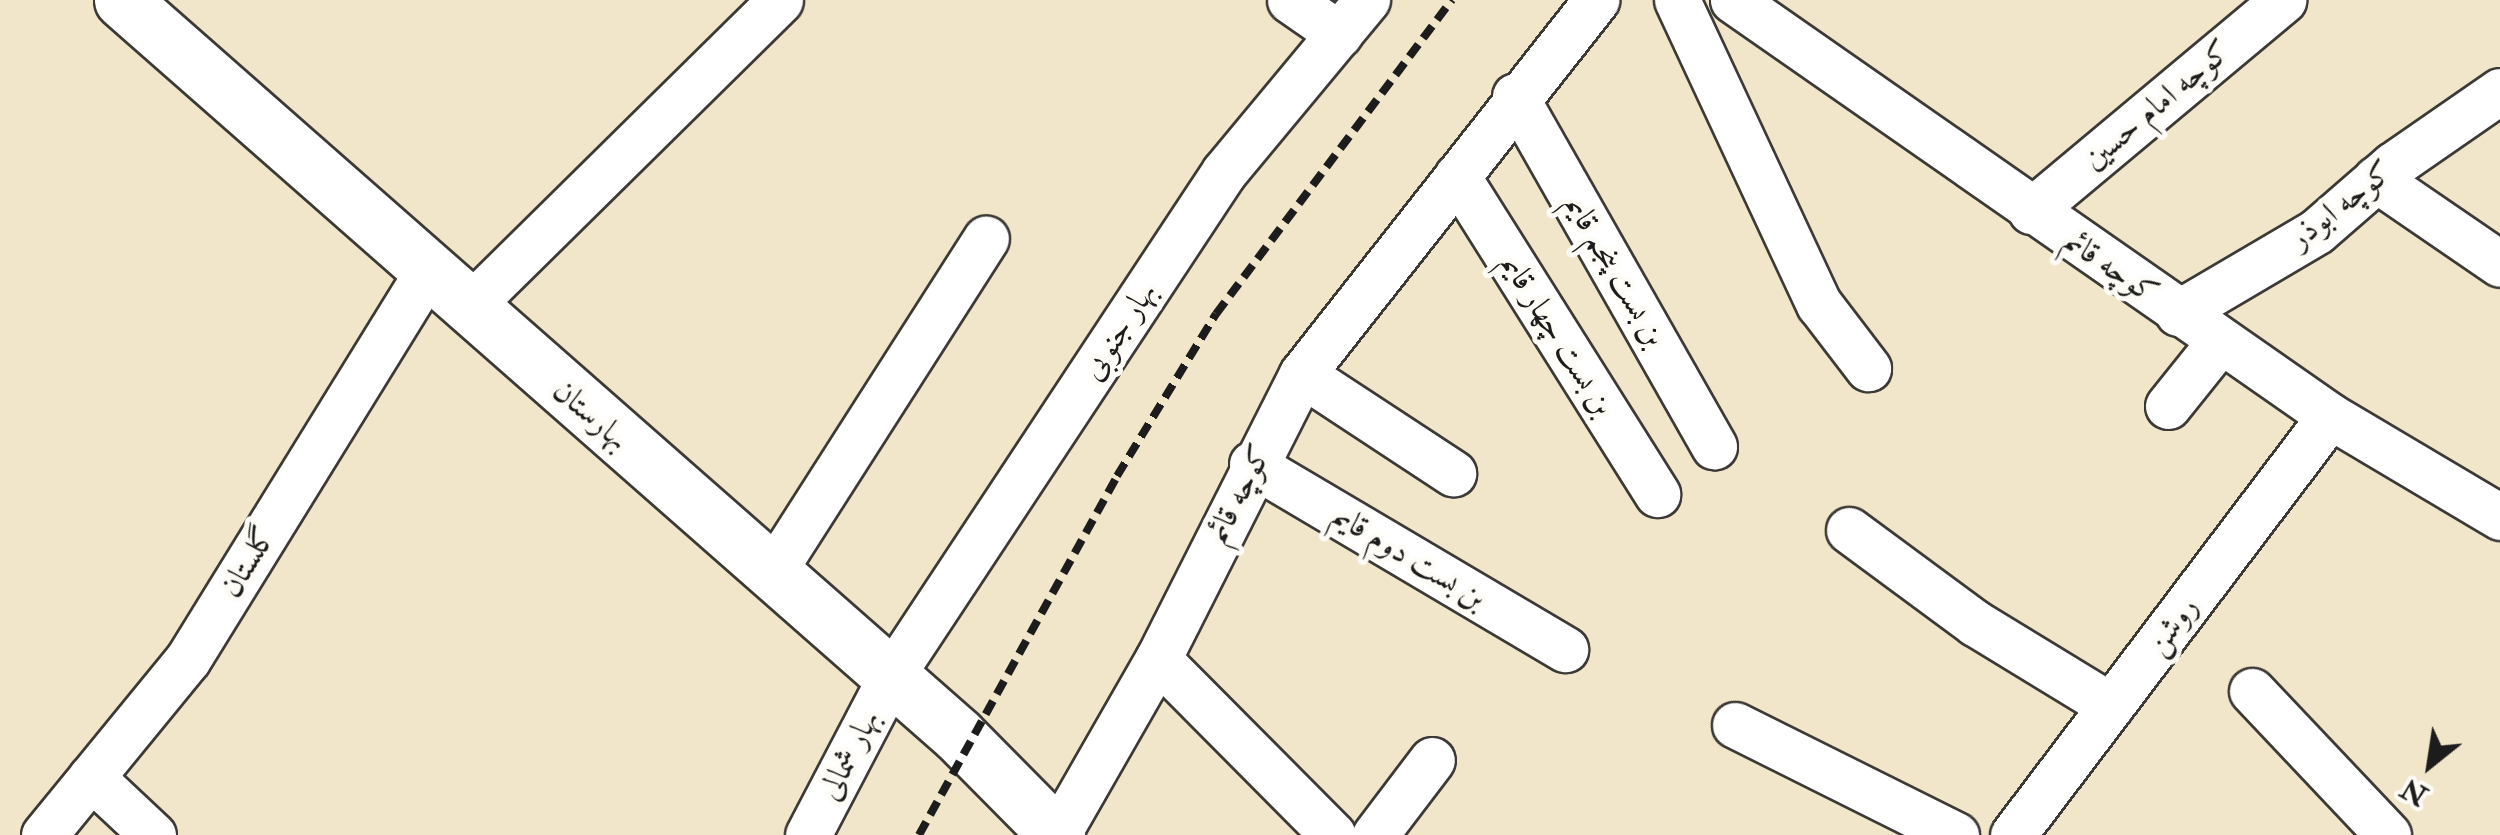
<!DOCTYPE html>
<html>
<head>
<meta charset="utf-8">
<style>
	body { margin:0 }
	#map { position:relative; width:2500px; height:835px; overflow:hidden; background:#f1e5ca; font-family:"IM FELL Double Pica",Amiri,serif }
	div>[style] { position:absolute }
	.roads { filter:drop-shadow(2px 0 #3c3a36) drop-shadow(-2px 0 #3c3a36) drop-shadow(0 2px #3c3a36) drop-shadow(0 -2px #3c3a36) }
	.minor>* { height:45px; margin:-22.5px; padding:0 22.5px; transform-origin:22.5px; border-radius:22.5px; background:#fff }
	.major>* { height:55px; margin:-27.5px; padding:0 27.5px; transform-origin:27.5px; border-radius:27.5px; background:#fff }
	.rail>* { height:8px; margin-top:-4px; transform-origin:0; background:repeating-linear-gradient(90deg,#1c1c1c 0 15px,transparent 0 23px) }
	span { translate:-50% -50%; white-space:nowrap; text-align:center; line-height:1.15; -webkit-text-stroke:10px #fdfcf7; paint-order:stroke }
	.street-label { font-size:32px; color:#1c1c1c }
	.north { position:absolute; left:2380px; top:715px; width:100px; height:100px; -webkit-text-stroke:8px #fdfcf7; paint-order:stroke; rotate:210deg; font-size:28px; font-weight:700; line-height:40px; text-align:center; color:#1c1c1c }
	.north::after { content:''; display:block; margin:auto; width:35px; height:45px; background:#1c1c1c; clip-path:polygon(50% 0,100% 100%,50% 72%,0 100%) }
</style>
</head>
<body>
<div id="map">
	<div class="roads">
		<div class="minor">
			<div style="left:1290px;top:0;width:60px;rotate:34.8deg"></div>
			<div style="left:1677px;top:0;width:336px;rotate:65deg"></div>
			<div style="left:1819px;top:304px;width:81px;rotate:52.6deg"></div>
			<div style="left:1733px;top:0;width:728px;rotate:34.87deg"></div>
			<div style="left:2330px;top:416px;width:198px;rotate:30.7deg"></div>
			<div style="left:1515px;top:96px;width:403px;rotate:60.4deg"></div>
			<div style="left:1457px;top:176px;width:376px;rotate:57.8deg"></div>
			<div style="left:2376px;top:179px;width:150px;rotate:34.4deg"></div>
			<div style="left:2031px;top:211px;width:329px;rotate:-39.9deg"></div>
			<div style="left:468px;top:308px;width:438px;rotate:-44.6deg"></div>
			<div style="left:2178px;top:313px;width:161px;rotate:-30.5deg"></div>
			<div style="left:2317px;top:231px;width:101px;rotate:-41deg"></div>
			<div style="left:2393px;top:165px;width:130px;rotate:-34.7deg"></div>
			<div style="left:1302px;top:374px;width:181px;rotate:33.3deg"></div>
			<div style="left:2168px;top:406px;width:83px;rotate:-51.3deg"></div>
			<div style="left:1252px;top:464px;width:364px;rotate:30.6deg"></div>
			<div style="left:1849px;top:530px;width:157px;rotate:36.4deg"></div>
			<div style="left:1975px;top:623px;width:159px;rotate:31.4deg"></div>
			<div style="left:772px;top:573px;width:397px;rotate:-57.4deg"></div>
			<div style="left:1158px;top:659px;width:248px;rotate:45.2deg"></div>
			<div style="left:2252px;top:691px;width:198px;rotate:46.6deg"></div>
			<div style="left:1735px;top:725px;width:247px;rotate:26.5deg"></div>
			<div style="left:91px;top:777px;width:85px;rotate:43.1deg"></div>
			<div style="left:44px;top:835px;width:227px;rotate:-50.7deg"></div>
			<div style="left:188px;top:659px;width:455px;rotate:-58.3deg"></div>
			<div style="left:808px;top:835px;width:179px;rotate:-62.4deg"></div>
			<div style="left:891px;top:676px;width:604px;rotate:-56.55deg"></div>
			<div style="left:1224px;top:172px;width:224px;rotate:-50.3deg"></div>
			<div style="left:1057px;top:835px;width:203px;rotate:-60.2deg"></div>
			<div style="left:1158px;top:659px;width:319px;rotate:-63.2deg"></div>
			<div style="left:1302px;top:374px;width:476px;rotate:-51.8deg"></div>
			<div style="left:1375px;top:835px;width:94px;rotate:-52.8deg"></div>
			<div style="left:2013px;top:835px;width:525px;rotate:-52.89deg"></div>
		</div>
		<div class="major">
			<div style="left:122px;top:0;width:1113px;rotate:41.32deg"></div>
			<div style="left:958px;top:735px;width:141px;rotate:45.3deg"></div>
		</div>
	</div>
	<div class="rail">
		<div style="left:919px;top:835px;width:410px;rotate:-61.1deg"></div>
		<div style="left:1117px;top:476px;width:190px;rotate:-58.6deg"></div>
		<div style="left:1216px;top:314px;width:393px;rotate:-53.1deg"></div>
	</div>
	<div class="street-label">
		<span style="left:2157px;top:105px;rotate:-40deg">کوچه امام حسین</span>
		<span style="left:2341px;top:205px;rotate:-38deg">کوچه ابوذر</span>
		<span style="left:2111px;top:267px;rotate:34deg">کوچه قائم</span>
		<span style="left:1615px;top:271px;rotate:60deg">بن بست پنجم قایم</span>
		<span style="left:1119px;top:331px;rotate:-57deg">بهار جنوبی</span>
		<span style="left:1557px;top:335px;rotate:58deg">بن بست چهار قایم</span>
		<span style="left:591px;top:415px;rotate:41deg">بهارستان</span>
		<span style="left:1239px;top:494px;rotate:-63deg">کوچه قائم</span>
		<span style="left:1409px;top:557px;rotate:31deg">بن بست دوم قایم</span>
		<span style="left:248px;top:562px;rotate:-58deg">گلستان</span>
		<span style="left:2172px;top:626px;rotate:-53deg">روشن</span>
		<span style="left:849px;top:755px;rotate:-63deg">بهار شمالی</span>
	</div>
	<div class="north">N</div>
</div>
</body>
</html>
